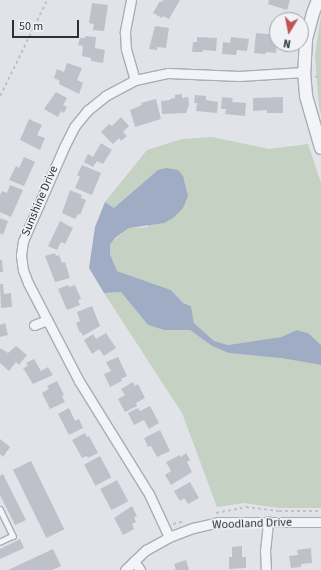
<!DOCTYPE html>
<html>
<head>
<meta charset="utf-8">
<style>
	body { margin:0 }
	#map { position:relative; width:321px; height:570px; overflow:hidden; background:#e1e3e8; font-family:"Source Sans 3",sans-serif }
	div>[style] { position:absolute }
	.green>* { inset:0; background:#c4d1c3 }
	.water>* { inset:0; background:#9facc4 }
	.building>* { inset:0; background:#bfc1ca; transform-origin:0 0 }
	.path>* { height:1.5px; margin-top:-0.75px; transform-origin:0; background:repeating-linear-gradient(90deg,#bfc1c7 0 3px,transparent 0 6px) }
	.roads { filter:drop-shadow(1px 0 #aaadb5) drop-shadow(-1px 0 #aaadb5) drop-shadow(0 1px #aaadb5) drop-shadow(0 -1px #aaadb5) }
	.service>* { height:4.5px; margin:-2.25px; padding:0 2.25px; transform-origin:2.25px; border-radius:2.25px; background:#f3f4f7 }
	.minor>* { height:9px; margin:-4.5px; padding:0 4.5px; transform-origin:4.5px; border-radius:4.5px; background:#f3f4f7 }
	.tertiary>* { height:12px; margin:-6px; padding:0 6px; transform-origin:6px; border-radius:6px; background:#f3f4f7 }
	span { translate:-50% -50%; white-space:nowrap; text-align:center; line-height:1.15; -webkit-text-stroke:3px #f0f2f6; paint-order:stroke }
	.street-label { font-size:12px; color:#2b2f3e }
	.north { position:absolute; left:269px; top:12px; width:40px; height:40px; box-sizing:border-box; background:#f0f2f6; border:1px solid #a1a4ac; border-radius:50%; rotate:190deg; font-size:11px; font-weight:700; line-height:16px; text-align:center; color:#2b2f3e }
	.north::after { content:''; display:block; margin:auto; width:14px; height:18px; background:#c05354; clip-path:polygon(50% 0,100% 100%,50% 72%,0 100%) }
	.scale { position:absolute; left:12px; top:20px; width:67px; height:18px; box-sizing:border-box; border:2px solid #2b2f3e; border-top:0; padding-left:5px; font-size:12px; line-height:14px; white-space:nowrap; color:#2b2f3e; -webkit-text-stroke:3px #f0f2f6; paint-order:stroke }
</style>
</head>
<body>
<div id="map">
	<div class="green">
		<div style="clip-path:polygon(321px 15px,321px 114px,319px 107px,315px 55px)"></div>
		<div style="clip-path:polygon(212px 137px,269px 149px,308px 144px,321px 183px,321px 345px,308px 333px,297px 330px,281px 337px,228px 345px,214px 341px,194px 323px,191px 306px,183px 303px,171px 290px,117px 271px,110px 254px,110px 245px,115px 239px,129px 228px,148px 227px,149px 177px,137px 190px,114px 208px,105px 202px,147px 150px,182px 139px)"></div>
		<div style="clip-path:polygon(121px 292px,148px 325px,164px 330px,190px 330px,212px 346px,321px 365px,321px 508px,279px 508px,244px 503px,217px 507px,182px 413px,104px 293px)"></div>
	</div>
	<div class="water">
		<div style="clip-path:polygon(166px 168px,178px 170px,183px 176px,188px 196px,183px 208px,173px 218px,164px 223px,129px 228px,115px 238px,110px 245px,110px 254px,117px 271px,171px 290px,183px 303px,191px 306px,194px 323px,214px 341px,228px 345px,281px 337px,297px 330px,308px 333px,321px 345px,321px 365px,281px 358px,229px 353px,212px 346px,190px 330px,164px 330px,148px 325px,121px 292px,104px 293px,89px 268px,95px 227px,105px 202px,114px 208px,158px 170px)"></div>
	</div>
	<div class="building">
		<div style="clip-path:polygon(163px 0,180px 0,169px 19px,163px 16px,162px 18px,153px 13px,160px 1px,162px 2px)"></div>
		<div style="clip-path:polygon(269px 0,290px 0,287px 10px,268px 4px)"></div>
		<div style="clip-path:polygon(92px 3px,108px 5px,104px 31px,93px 30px,94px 24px,89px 23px)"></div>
		<div style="clip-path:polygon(155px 26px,169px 28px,166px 48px,157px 47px,157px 50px,149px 49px)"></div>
		<div style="clip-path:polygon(256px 33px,277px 35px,276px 53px,266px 52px,266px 54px,254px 53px)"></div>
		<div style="clip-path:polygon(85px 36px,96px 37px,95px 48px,105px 50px,103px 63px,91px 61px,91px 58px,82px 56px,83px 46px,78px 45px,80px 38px,85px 38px)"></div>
		<div style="clip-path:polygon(197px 37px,217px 38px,216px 51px,203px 50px,203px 52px,192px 52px,193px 42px,197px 42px)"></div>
		<div style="clip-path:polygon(231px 37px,249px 39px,247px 51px,237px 50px,236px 55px,222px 54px,223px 42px,230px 43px)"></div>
		<div style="clip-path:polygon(67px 63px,82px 68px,77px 80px,83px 83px,79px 94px,59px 84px,60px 81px,54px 78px,57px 69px,64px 72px)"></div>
		<div style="clip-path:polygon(56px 92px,67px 98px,63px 105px,67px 107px,64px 113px,61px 111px,58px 117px,44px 109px)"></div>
		<div style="clip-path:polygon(182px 94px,182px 98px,188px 97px,189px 105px,186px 113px,162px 114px,161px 101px,170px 100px,170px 99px,175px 98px,175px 95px)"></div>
		<div style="clip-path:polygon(195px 95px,206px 96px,206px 100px,218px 102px,217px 113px,196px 111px,197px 103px,194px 103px)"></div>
		<div style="clip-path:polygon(222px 97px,233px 98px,232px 102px,246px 103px,245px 116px,225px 114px,226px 109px,221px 109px)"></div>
		<div style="clip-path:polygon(283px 97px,283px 113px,267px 113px,267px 110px,253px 111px,253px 98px)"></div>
		<div style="clip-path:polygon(156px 99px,161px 119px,135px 127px,130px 110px,142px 105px,141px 103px)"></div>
		<div style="clip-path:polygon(121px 117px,129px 126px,123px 132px,127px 136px,121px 141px,119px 138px,113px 144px,101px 132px,109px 124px,112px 126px)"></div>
		<div style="clip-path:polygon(29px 119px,42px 125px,37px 135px,45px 138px,40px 150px,20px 140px)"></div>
		<div style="clip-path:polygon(101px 143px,112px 150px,103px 164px,97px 161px,93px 167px,84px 162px,88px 154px,93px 157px)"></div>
		<div style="clip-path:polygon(24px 157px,35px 162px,24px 186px,9px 180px,16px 166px,19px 168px)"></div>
		<div style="clip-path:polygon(82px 165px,101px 173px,92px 195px,75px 188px,80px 177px,77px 175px)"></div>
		<div style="clip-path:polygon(10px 185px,23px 190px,11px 217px,0 212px,0 195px,2px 191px,7px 193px)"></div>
		<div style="clip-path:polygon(70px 190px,82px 195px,81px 198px,86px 200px,80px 215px,78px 214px,75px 219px,62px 213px)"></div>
		<div style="clip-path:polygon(0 218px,8px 221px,3px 235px,0 233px)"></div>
		<div style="clip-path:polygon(60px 221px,73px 228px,65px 244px,61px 242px,57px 250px,48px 246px)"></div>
		<div style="clip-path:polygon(55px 253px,56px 256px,59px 255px,62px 263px,65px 262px,70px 278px,55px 282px,45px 256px)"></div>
		<div style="clip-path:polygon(0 260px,2px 260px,3px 272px,0 272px)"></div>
		<div style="clip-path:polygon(0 284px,3px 284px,4px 294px,11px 293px,12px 307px,1px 308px)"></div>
		<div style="clip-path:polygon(68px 285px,69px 287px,75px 285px,81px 299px,78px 300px,80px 305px,67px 310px,58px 289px)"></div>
		<div style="clip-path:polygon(92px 306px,100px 326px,83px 336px,81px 332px,80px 333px,76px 323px,80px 321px,77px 312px)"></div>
		<div style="clip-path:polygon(5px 323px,8px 335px,0 337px,0 325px)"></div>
		<div style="clip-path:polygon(106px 333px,116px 348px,104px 356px,99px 349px,92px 354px,84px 340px,93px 334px,96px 339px)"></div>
		<div style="clip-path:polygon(16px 346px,27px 355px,19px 365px,16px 362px,9px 371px,0 363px,0 348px,8px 353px)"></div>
		<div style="clip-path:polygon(118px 357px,127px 376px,121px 379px,122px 381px,110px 387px,104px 374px,111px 371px,106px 362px)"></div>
		<div style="clip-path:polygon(34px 359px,41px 371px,48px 367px,53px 375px,33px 384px,23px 368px,28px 366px,26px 363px)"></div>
		<div style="clip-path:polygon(57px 381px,64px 395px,62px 396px,65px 402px,50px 409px,42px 393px,49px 389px,47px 386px)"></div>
		<div style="clip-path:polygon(133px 382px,135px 386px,138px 384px,145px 398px,136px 403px,137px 406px,125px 412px,118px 399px,125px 395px,121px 389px)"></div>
		<div style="clip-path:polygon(150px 406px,159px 423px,149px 429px,144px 420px,134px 425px,128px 413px,138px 408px,140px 411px)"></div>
		<div style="clip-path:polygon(69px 408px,75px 421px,79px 419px,83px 428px,69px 435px,58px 414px)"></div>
		<div style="clip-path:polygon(160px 430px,170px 451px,157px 457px,151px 446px,148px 447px,144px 438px)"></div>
		<div style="clip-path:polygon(85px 433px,87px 437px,89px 436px,98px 453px,88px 458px,87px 456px,82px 458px,72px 440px)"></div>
		<div style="clip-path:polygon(0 439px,10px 447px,3px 457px,0 454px)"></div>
		<div style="clip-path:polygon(186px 453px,190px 460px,187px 462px,192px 472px,171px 485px,165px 475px,171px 471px,166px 462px,180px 455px,181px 457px)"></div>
		<div style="left:100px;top:456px;width:24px;height:18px;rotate:62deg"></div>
		<div style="left:31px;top:461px;width:76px;height:20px;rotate:64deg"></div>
		<div style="clip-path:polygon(3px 474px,26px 520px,15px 525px,0 495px,0 476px)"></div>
		<div style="left:117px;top:480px;width:24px;height:19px;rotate:62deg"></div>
		<div style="clip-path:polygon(190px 482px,199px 498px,188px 504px,184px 498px,180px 501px,174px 491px)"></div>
		<div style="clip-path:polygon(132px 506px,137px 516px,134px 517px,136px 522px,132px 524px,134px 529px,123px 535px,114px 518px)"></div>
		<div style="clip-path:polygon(20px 539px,24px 548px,0 559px,0 549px)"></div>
		<div style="clip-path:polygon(242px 546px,242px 557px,246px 557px,246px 568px,229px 569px,229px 557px,232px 557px,232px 547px)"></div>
		<div style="clip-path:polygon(311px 548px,312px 563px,301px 564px,301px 567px,291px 568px,289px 556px,298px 555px,297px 550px)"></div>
		<div style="clip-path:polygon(53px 549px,61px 566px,52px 570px,8px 570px)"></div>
		<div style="clip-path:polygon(186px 560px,189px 570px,173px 570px,176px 569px,174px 564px)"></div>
	</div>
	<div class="path">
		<div style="left:315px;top:77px;width:6px;rotate:-9deg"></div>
		<div style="left:0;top:96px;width:107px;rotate:-63.9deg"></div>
		<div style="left:216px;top:513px;width:31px;rotate:-11deg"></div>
		<div style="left:246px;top:507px;width:33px;rotate:7deg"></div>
		<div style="left:279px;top:511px;width:42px"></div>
		<div style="left:173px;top:524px;width:12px;rotate:-14deg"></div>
	</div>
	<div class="roads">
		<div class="service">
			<div style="left:0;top:509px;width:30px;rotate:64deg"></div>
			<div style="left:13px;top:536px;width:14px;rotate:155deg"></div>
		</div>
		<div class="minor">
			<div style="left:131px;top:0;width:33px;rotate:101deg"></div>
			<div style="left:125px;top:32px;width:17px;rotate:87deg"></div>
			<div style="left:126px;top:49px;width:32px;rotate:74deg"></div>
			<div style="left:34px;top:325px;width:14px;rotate:-21deg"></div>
			<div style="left:169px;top:537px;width:47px;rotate:-114.9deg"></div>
			<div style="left:149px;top:494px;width:133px;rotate:-121.8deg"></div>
			<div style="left:79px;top:381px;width:110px;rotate:-117.5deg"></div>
			<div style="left:28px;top:283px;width:14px;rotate:-111deg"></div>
			<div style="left:23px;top:270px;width:15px;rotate:-98deg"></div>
			<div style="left:21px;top:255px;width:14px;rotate:-82deg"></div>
			<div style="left:23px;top:241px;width:103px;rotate:-66.4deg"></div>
			<div style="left:64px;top:147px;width:22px;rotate:-63deg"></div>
			<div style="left:74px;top:127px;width:22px;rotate:-51deg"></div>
			<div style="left:88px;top:110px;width:22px;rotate:-39deg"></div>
			<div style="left:105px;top:96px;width:34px;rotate:-28deg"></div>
			<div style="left:135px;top:80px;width:34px;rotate:-12deg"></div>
			<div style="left:168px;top:73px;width:71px;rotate:2.4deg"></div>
			<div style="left:239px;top:76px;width:65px;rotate:-3.5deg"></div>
			<div style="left:134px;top:561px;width:11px;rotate:56deg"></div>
			<div style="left:125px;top:570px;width:29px;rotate:-44deg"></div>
			<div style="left:146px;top:550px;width:26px;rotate:-29deg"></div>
			<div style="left:169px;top:537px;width:26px;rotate:-21deg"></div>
			<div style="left:193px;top:528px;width:26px;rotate:-13deg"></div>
			<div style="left:218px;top:522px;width:103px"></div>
			<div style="left:266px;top:570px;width:19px;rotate:-93deg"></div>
			<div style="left:265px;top:551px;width:30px;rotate:-84deg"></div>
		</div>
		<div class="tertiary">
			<div style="left:318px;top:0;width:14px;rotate:111deg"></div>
			<div style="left:313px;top:13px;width:27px;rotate:105deg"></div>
			<div style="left:306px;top:39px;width:33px;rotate:93deg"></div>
			<div style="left:304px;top:72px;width:24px;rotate:85deg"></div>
			<div style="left:306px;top:96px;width:54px;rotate:73.9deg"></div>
		</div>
	</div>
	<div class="street-label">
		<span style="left:40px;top:201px;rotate:-67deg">Sunshine Drive</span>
		<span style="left:252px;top:524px;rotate:-2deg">Woodland Drive</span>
	</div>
	<div class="north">N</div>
	<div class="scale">50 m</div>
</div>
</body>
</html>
